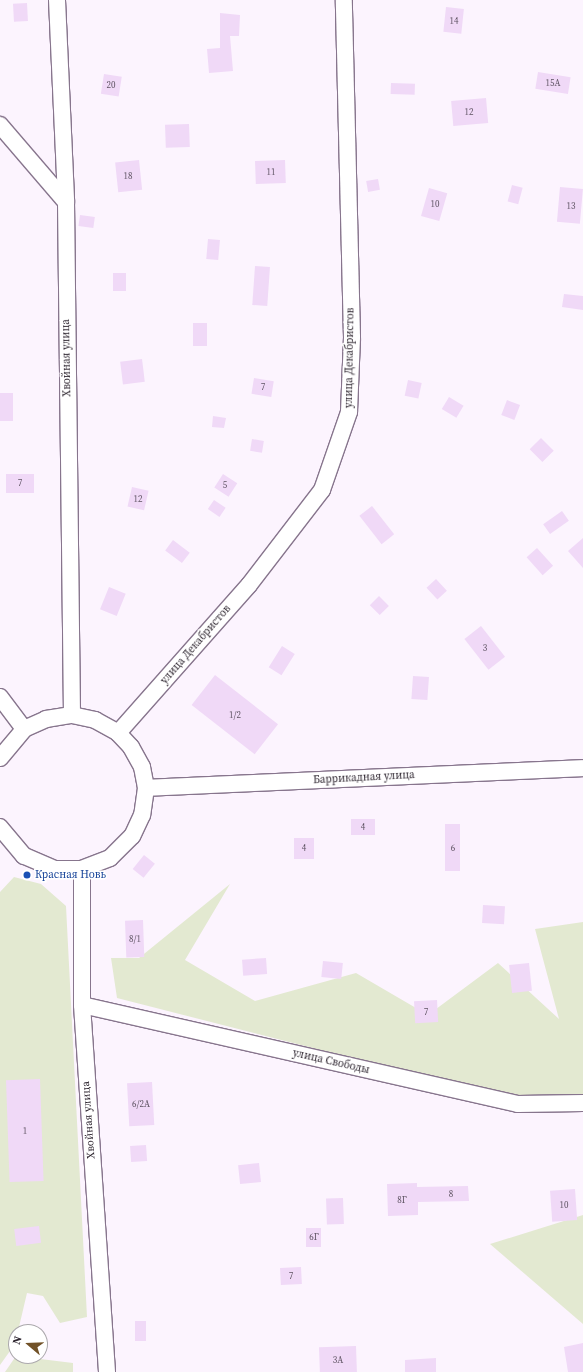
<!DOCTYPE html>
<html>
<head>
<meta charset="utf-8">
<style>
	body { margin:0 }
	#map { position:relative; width:583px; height:1372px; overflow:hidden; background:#fcf4fe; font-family:"Source Serif 4",serif }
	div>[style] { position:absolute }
	.green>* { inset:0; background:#e3e9d1 }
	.building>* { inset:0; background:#f0d9f7; transform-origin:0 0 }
	.roads { filter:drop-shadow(1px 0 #87758d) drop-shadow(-1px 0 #87758d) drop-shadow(0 1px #87758d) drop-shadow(0 -1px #87758d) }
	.minor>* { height:16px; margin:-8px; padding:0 8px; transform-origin:8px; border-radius:8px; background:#fff }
	.dots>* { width:11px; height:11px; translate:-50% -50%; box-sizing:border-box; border:2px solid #fff; border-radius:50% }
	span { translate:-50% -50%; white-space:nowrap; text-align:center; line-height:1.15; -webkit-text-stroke:3px #fff; paint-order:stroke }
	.number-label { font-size:9px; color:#5e5362 }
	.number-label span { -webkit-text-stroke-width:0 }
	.street-label { font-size:11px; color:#2e2630 }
	.transit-label { font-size:11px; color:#164399 }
	.left { translate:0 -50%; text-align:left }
	.north { position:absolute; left:8px; top:1324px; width:40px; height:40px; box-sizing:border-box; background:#fff; border:1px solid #aba8ac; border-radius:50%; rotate:289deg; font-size:11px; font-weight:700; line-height:16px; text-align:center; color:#2e2630 }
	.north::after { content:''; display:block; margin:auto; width:14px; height:18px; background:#715127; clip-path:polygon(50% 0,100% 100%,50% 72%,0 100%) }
</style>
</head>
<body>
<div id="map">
	<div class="green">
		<div style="clip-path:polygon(14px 877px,41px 884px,66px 906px,87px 1317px,60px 1323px,43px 1296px,27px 1293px,15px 1344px,0 1365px,0 892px)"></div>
		<div style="clip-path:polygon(230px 884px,185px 960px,255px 1001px,356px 973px,428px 1015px,498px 963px,559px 1019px,535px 929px,583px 922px,583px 1097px,512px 1099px,117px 998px,111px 958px,139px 958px)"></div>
		<div style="clip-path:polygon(583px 1215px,583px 1324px,490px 1244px)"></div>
		<div style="clip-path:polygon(16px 1356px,73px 1363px,73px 1372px,5px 1372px)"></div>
	</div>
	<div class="building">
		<div style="left:27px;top:3px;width:18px;height:14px;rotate:87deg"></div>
		<div style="left:446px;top:7px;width:18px;height:25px;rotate:6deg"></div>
		<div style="clip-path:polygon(220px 13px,240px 15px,239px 36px,230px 36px,233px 71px,209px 73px,207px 49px,220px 48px)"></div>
		<div style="left:538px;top:72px;width:33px;height:17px;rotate:9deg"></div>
		<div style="left:104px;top:74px;width:18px;height:20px;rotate:9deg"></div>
		<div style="left:391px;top:83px;width:24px;height:11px;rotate:2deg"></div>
		<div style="left:486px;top:98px;width:25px;height:35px;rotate:85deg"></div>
		<div style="left:189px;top:124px;width:23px;height:24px;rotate:88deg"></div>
		<div style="left:139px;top:160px;width:30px;height:24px;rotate:84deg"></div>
		<div style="left:285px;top:160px;width:23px;height:30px;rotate:88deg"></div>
		<div style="left:378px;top:179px;width:11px;height:12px;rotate:80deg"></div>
		<div style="left:512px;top:185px;width:11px;height:17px;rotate:15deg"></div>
		<div style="left:560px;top:187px;width:23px;height:35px;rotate:5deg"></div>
		<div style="left:429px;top:188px;width:19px;height:29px;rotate:16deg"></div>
		<div style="left:80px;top:215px;width:15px;height:11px;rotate:8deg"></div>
		<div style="left:208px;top:239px;width:12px;height:20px;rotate:5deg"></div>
		<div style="left:255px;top:266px;width:15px;height:39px;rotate:4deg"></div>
		<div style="left:126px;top:273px;width:18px;height:13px;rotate:90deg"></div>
		<div style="clip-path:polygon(564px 294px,583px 296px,583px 310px,562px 307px)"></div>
		<div style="left:193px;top:323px;width:14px;height:23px"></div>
		<div style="left:142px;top:359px;width:23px;height:22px;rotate:83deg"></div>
		<div style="left:254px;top:378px;width:20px;height:16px;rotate:9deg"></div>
		<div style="left:408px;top:380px;width:14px;height:16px;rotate:12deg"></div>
		<div style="left:0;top:393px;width:13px;height:28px"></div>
		<div style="left:449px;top:397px;width:17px;height:14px;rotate:31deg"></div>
		<div style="left:507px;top:400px;width:14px;height:16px;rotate:21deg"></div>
		<div style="clip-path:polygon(213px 416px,226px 418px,224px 428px,212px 427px)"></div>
		<div style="left:541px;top:438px;width:18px;height:16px;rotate:45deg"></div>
		<div style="left:252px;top:439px;width:12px;height:12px;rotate:9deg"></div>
		<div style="left:6px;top:474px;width:28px;height:19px"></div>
		<div style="left:223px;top:474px;width:17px;height:16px;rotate:33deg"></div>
		<div style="left:132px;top:487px;width:17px;height:20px;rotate:13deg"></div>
		<div style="left:214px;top:500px;width:14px;height:11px;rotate:34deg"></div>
		<div style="left:372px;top:506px;width:36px;height:16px;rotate:52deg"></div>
		<div style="left:562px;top:511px;width:12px;height:23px;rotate:55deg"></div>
		<div style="clip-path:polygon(583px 538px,583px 568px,568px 551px)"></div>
		<div style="left:173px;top:540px;width:21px;height:13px;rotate:37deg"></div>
		<div style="left:537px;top:548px;width:24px;height:14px;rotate:48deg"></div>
		<div style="left:436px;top:579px;width:16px;height:13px;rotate:47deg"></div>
		<div style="left:109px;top:587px;width:18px;height:24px;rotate:22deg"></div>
		<div style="left:379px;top:596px;width:14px;height:13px;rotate:45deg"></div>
		<div style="left:481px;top:626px;width:39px;height:21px;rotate:52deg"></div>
		<div style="left:282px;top:646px;width:15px;height:25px;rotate:32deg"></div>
		<div style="left:215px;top:675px;width:80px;height:38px;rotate:38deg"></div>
		<div style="left:413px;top:676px;width:16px;height:23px;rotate:4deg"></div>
		<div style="left:375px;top:819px;width:16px;height:24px;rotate:90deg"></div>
		<div style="left:445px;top:824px;width:15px;height:47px"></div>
		<div style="left:294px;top:838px;width:20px;height:21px"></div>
		<div style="left:144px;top:855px;width:14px;height:18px;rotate:39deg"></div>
		<div style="left:483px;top:905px;width:22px;height:18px;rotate:3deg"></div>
		<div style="left:143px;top:920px;width:37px;height:18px;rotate:88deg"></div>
		<div style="left:266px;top:958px;width:16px;height:24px;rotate:86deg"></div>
		<div style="left:323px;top:961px;width:20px;height:16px;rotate:6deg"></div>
		<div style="left:529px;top:963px;width:28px;height:20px;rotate:84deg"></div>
		<div style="left:437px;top:1000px;width:22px;height:23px;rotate:87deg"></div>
		<div style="left:40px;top:1079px;width:102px;height:34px;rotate:88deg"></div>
		<div style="left:152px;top:1082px;width:43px;height:25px;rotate:87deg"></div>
		<div style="left:146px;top:1145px;width:16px;height:16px;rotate:86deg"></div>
		<div style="left:259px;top:1163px;width:19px;height:21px;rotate:84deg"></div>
		<div style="clip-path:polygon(417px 1183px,417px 1187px,468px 1186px,469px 1201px,418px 1202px,418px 1215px,388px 1216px,387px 1184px)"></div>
		<div style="left:575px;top:1189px;width:31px;height:25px;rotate:86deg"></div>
		<div style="left:343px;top:1198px;width:26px;height:17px;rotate:88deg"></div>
		<div style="left:39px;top:1226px;width:17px;height:25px;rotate:83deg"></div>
		<div style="left:306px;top:1228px;width:15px;height:19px"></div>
		<div style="left:301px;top:1267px;width:17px;height:21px;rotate:87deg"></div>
		<div style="left:146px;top:1321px;width:20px;height:11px;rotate:90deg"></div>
		<div style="clip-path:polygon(583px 1343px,583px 1372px,568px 1372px,564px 1347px)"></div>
		<div style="left:356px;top:1346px;width:26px;height:37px;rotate:88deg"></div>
		<div style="clip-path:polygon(436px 1358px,436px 1372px,405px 1372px,405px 1360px)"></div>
	</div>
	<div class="roads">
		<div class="minor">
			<div style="left:57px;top:0;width:202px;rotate:87.4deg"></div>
			<div style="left:66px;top:202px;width:513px;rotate:89.33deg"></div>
			<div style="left:0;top:125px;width:101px;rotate:49.4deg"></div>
			<div style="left:0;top:697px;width:40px;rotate:53deg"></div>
			<div style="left:118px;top:733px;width:198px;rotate:-48.5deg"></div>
			<div style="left:249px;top:585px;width:120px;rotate:-52.5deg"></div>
			<div style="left:322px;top:490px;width:83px;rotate:-70.9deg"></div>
			<div style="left:349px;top:412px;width:75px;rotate:-87.7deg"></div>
			<div style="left:352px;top:337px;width:337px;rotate:-91.4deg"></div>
			<div style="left:0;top:758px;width:38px;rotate:-50deg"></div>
			<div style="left:24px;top:729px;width:24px;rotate:-24deg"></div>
			<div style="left:46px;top:719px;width:26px;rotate:-9deg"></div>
			<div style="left:72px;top:715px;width:24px;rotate:12deg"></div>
			<div style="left:95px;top:720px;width:26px;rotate:29deg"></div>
			<div style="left:118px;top:733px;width:19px;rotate:47deg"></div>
			<div style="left:131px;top:747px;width:23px;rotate:61deg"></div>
			<div style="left:142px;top:767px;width:21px;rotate:79deg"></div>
			<div style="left:146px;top:788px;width:27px;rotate:98deg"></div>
			<div style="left:142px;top:815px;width:23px;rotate:115deg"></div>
			<div style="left:132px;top:836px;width:31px;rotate:135deg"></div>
			<div style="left:110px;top:858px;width:30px;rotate:159deg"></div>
			<div style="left:82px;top:869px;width:27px;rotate:180deg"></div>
			<div style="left:55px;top:869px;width:34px;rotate:-157deg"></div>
			<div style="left:24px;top:856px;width:38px;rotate:-130deg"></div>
			<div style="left:146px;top:788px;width:437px;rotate:-2.6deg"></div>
			<div style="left:82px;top:869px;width:136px;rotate:90deg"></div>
			<div style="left:82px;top:1005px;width:368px;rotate:86.1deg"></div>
			<div style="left:82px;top:1005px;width:447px;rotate:12.8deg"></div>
			<div style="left:518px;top:1104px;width:65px;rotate:-0.9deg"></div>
		</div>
	</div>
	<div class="dots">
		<div style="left:27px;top:875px;background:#1a4fb4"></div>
	</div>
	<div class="number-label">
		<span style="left:454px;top:21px">14</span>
		<span style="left:553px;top:83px">15А</span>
		<span style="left:111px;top:85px">20</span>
		<span style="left:469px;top:112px">12</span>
		<span style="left:271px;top:172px">11</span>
		<span style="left:128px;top:176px">18</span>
		<span style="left:435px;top:204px">10</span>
		<span style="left:571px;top:206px">13</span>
		<span style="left:263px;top:387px">7</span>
		<span style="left:20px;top:483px">7</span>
		<span style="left:225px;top:485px">5</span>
		<span style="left:138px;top:499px">12</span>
		<span style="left:485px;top:648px">3</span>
		<span style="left:235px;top:715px">1/2</span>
		<span style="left:363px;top:827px">4</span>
		<span style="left:304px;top:848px">4</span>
		<span style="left:453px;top:848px">6</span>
		<span style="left:135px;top:939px">8/1</span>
		<span style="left:426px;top:1012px">7</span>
		<span style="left:141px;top:1104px">6/2А</span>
		<span style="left:25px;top:1131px">1</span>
		<span style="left:451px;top:1194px">8</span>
		<span style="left:402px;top:1200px">8Г</span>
		<span style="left:564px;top:1205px">10</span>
		<span style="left:314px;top:1237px">6Г</span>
		<span style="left:291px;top:1276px">7</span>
		<span style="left:338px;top:1360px">3А</span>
	</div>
	<div class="street-label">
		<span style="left:67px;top:358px;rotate:-91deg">Хвойная улица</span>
		<span style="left:350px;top:358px;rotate:-89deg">улица Декабристов</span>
		<span style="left:196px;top:645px;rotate:-49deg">улица Декабристов</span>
		<span style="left:364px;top:778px;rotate:-3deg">Баррикадная улица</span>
		<span style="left:331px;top:1062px;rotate:13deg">улица Свободы</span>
		<span style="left:89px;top:1120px;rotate:-94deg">Хвойная улица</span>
	</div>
	<div class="transit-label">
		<span class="left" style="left:35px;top:875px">Красная Новь</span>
	</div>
	<div class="north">N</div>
</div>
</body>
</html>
